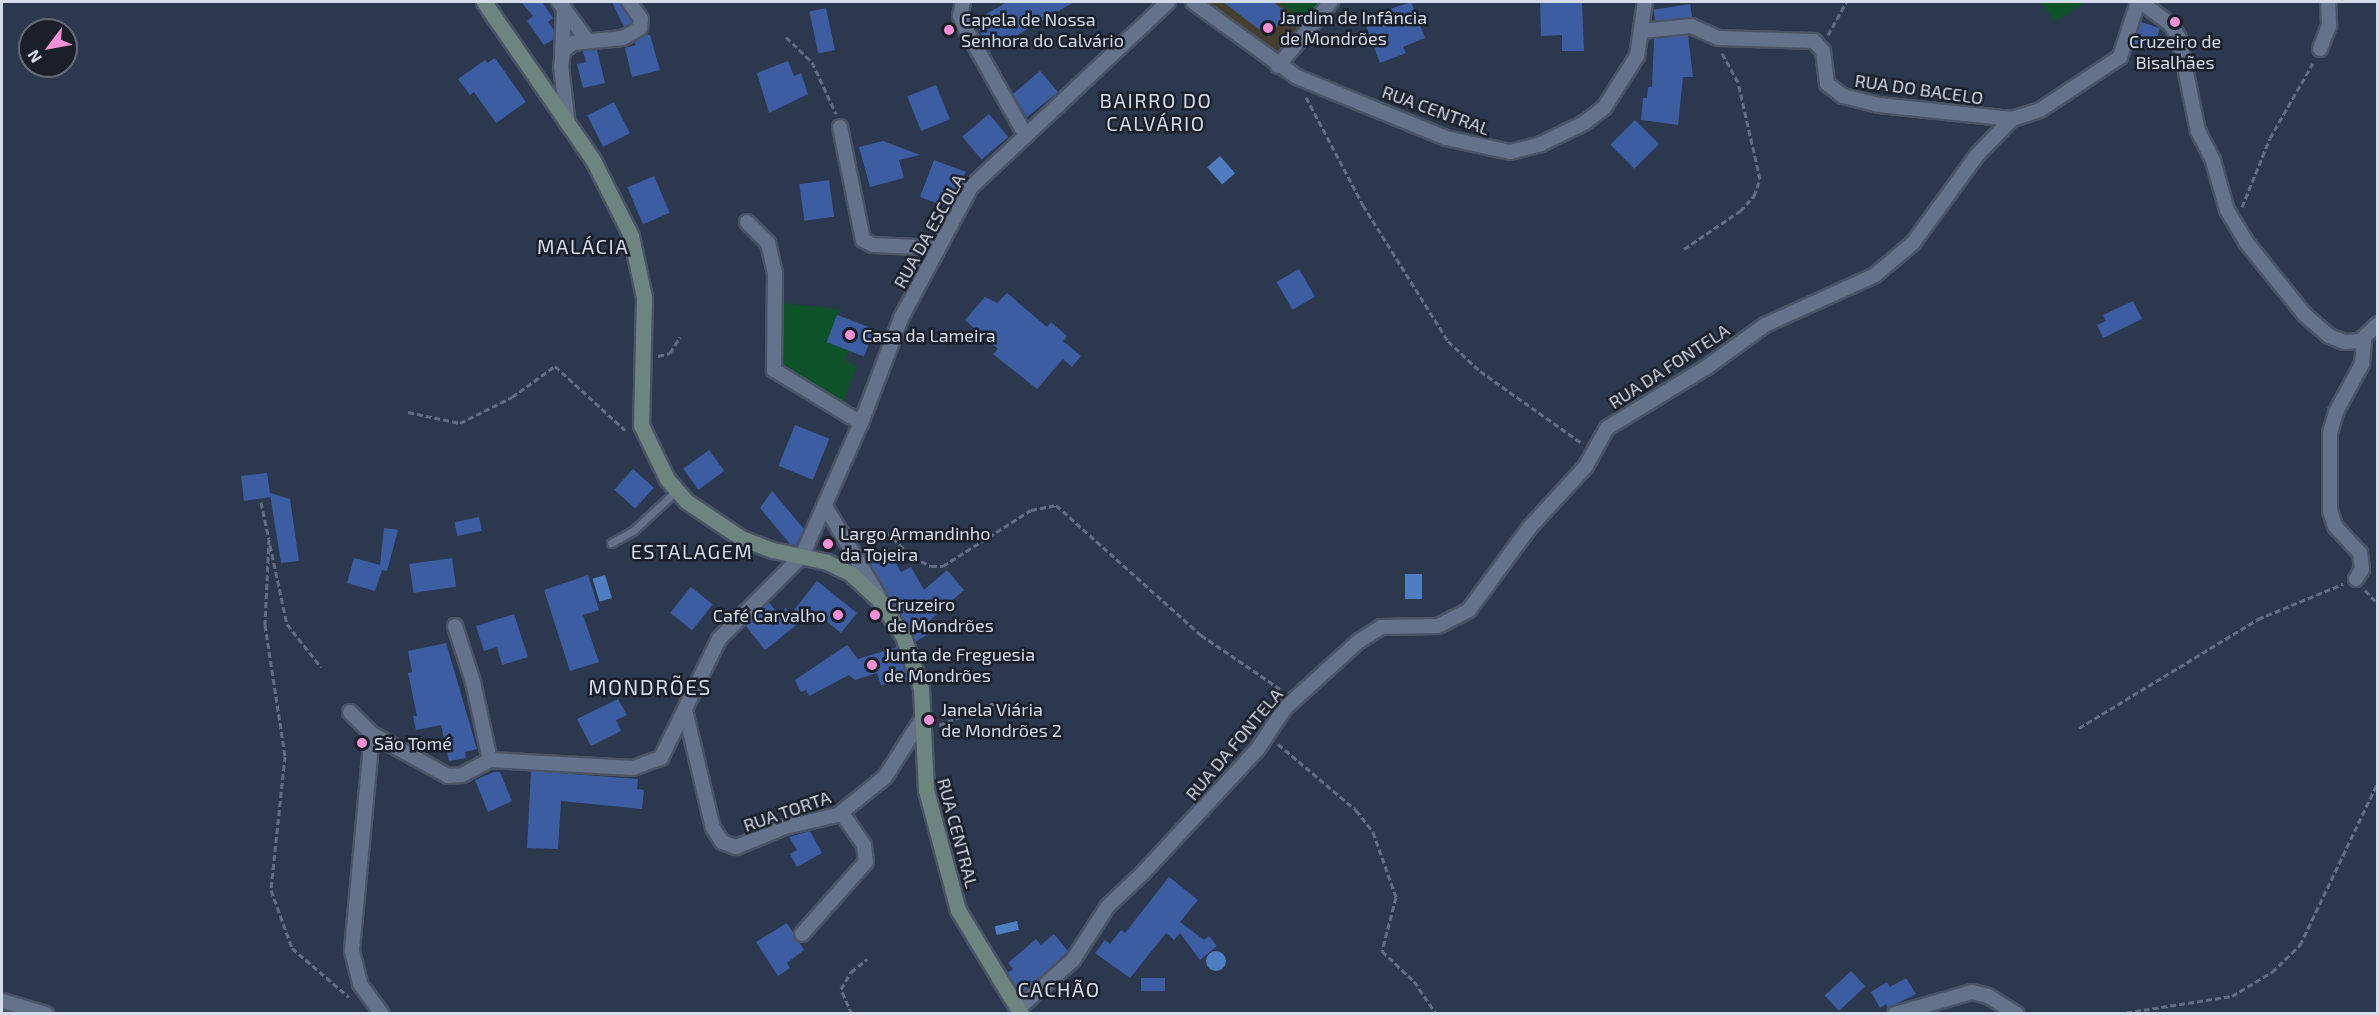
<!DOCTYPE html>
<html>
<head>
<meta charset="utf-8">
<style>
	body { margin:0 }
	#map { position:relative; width:2379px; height:1015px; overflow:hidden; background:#2c384e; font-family:"Exo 2",sans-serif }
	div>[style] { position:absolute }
	.education>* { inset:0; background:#463f2d }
	.green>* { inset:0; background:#0d5228 }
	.water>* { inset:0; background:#4e7dc1; transform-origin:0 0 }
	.round { border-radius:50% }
	.building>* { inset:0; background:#3c5da2; transform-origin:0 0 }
	.path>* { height:3px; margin-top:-1.5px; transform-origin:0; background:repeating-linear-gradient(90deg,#646e82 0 6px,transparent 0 9px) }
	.roads { filter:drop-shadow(2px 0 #4a5466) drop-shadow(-2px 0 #4a5466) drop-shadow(0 2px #4a5466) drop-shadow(0 -2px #4a5466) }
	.service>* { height:7px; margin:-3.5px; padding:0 3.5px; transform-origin:3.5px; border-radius:3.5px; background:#65728b }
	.minor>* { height:14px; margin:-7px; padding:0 7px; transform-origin:7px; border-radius:7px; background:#65728b }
	.secondary>* { height:15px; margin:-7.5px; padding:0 7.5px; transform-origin:7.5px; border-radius:7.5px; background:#6e857f }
	.dots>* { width:16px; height:16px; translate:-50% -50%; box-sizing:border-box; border:3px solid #1a1f29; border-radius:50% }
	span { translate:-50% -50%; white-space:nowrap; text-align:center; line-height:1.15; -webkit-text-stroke:5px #1a1f29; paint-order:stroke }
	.poi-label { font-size:18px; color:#d4dcea }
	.left { translate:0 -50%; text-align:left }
	.right { translate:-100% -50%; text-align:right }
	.street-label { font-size:18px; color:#d4dcea }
	.neighbourhood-label { font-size:20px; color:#d4dcea; letter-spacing:1.5px }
	.quarter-label { font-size:21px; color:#d4dcea; letter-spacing:1.5px }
	.frame { position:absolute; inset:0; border:3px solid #d4dcea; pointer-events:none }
	.north { position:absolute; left:18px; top:18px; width:60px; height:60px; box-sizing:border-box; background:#1a1f29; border:2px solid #646b76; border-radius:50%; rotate:238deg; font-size:16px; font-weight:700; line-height:24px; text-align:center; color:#d4dcea }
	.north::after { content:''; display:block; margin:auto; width:21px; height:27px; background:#f591d2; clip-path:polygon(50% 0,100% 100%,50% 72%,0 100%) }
</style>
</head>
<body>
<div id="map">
	<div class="education">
		<div style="clip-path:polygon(1199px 2px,1279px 2px,1307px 23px,1277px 59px)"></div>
	</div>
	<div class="green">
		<div style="clip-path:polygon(1279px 2px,1325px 2px,1307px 23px)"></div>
		<div style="clip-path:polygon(2041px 2px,2086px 2px,2055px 22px)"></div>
		<div style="clip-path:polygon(782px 303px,840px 309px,827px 342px,849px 351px,845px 361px,857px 366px,842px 405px,779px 370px)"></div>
	</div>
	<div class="water">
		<div style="left:1220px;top:156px;width:23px;height:17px;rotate:49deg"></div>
		<div style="left:1405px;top:574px;width:17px;height:25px"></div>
		<div style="left:605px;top:575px;width:24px;height:13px;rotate:73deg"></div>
		<div style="left:1017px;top:921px;width:9px;height:23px;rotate:77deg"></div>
		<div class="round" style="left:1206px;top:951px;width:20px;height:20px"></div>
	</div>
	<div class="building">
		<div style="clip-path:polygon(521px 2px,542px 2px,553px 18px,548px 22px,554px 30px,554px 39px,544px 45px,527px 21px,533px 16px)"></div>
		<div style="clip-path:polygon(612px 2px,620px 2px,632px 23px,624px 27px)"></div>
		<div style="clip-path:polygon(1007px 2px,1074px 2px,990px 51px,974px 21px)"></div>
		<div style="clip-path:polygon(1223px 2px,1273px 2px,1288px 13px,1269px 37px)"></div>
		<div style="clip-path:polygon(1411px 2px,1425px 38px,1403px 47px,1406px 53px,1380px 63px,1366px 26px,1378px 22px,1375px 14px)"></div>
		<div style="clip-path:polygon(1540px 2px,1582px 2px,1584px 51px,1562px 51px,1562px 35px,1541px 36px)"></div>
		<div style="left:1690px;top:4px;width:13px;height:37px;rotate:81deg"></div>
		<div style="left:826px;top:8px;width:43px;height:17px;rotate:78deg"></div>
		<div style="left:2141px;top:22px;width:20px;height:24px;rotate:18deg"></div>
		<div style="clip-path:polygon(646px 35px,650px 35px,660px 70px,632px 77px,625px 48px,636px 45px,634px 42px)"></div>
		<div style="clip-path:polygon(1688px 35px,1693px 77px,1683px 77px,1678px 125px,1641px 120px,1643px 98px,1647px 98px,1648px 87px,1652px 87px,1654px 39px)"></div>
		<div style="clip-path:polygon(597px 50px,605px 83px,583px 88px,577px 64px,586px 62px,583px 51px)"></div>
		<div style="clip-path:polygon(495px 58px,526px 102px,496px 123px,474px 92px,470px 95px,458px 79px,485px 60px,487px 63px)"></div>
		<div style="clip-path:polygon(788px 61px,794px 76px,801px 73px,808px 94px,769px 113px,757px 73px)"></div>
		<div style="clip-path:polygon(1040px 71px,1058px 92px,1027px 117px,1013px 94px)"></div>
		<div style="left:936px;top:85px;width:37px;height:31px;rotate:68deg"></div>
		<div style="left:614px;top:102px;width:35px;height:30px;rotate:63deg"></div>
		<div style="left:989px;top:114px;width:30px;height:35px;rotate:50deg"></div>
		<div style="left:1635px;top:120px;width:34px;height:35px;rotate:45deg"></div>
		<div style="clip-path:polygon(883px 141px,920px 155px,899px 160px,904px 178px,870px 187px,859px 147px)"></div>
		<div style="clip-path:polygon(934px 160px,966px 172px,947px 207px,920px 197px)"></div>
		<div style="left:654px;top:176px;width:40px;height:29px;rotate:67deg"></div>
		<div style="left:829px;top:180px;width:37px;height:30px;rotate:82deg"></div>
		<div style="left:1299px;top:269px;width:32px;height:26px;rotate:60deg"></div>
		<div style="clip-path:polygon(1007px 293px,1047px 327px,1051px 322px,1067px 336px,1063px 341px,1081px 356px,1072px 367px,1063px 359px,1037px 389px,993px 354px,998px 349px,965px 320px,985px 297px,997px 303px)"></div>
		<div style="clip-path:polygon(2133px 301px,2142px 319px,2103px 338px,2097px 325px,2106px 321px,2103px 315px)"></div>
		<div style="left:837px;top:315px;width:40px;height:29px;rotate:21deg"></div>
		<div style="left:795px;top:425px;width:37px;height:44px;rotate:22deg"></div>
		<div style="left:709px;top:450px;width:26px;height:32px;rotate:54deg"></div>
		<div style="left:633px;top:469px;width:28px;height:28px;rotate:42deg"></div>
		<div style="clip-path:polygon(267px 473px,270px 493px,290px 499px,299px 561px,281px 563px,270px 494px,271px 497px,244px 501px,241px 476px)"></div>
		<div style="clip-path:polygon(772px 491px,804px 529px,796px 545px,790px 544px,760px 508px)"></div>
		<div style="left:479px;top:517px;width:14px;height:25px;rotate:78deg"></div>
		<div style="clip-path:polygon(384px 528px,398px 530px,387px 571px,382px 570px,375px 591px,347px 583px,354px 558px,380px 565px)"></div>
		<div style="clip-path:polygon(889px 551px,901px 572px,911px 567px,924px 590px,947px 570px,964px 590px,929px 621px,934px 631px,915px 642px,869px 563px)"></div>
		<div style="left:452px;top:558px;width:29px;height:43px;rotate:82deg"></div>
		<div style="clip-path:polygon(588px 575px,599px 610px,583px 615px,599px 662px,570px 671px,544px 590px)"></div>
		<div style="clip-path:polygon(817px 581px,857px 613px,841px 633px,814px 611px,765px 650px,745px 625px,769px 602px,778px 614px,786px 608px,791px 614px)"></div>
		<div style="left:691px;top:587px;width:28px;height:33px;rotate:39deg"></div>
		<div style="clip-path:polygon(514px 614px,528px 657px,502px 665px,497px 647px,484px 651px,476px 626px)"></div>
		<div style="clip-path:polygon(446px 643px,477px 749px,465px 752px,466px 758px,449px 761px,441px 725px,416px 730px,413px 716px,417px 716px,408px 673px,412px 672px,408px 651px)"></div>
		<div style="clip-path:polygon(847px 645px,858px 659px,897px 647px,908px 681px,881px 685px,877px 673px,855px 680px,849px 675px,809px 696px,806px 690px,801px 692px,795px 680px)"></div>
		<div style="clip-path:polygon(618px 699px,627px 715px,616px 720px,621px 731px,591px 746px,577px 719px)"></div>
		<div style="clip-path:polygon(531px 771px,638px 779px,637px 789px,644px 790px,642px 809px,561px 801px,558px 849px,527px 848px)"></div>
		<div style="clip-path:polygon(494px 772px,500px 772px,512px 801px,488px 812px,475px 780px)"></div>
		<div style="clip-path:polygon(810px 831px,822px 853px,797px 867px,790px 854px,797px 850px,789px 837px)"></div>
		<div style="clip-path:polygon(1169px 877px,1198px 900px,1180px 922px,1204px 940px,1209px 936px,1217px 946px,1200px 960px,1180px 933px,1174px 940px,1166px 933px,1130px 978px,1095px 953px,1105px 940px,1110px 944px,1121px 930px,1125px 933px)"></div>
		<div style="clip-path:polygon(787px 923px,804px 950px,787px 963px,790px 968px,778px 976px,756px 942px)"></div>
		<div style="clip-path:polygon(1054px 934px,1068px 951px,1021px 995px,1007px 973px,1013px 969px,1008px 963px,1036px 939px,1041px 945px)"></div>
		<div style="left:1851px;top:971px;width:21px;height:36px;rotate:47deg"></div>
		<div style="left:1165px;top:978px;width:13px;height:24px;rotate:90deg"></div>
		<div style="clip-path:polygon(1906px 978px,1916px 994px,1888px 1008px,1886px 1004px,1880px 1008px,1871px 992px,1887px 982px,1890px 987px)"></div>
	</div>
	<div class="path">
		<div style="left:1828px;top:35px;width:38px;rotate:-61deg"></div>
		<div style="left:786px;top:37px;width:36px;rotate:44deg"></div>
		<div style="left:812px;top:62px;width:57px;rotate:65.2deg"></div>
		<div style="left:1306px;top:97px;width:122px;rotate:62.2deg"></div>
		<div style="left:1363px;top:205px;width:160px;rotate:58deg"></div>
		<div style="left:1448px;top:341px;width:44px;rotate:43.2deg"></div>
		<div style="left:1480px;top:371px;width:126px;rotate:35.3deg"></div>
		<div style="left:2242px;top:207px;width:74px;rotate:-67.9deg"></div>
		<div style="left:2270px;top:138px;width:86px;rotate:-60.2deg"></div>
		<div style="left:1684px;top:249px;width:68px;rotate:-34.2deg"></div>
		<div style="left:1740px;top:211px;width:21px;rotate:-47deg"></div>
		<div style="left:1754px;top:196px;width:18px;rotate:-71deg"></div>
		<div style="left:1760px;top:179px;width:99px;rotate:-102.8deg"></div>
		<div style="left:1738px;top:82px;width:33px;rotate:-119deg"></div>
		<div style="left:658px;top:356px;width:12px;rotate:-14deg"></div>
		<div style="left:670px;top:353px;width:19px;rotate:-58deg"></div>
		<div style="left:408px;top:412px;width:53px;rotate:11.9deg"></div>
		<div style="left:460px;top:423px;width:58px;rotate:-26.6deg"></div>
		<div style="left:512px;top:397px;width:53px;rotate:-35.8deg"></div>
		<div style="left:555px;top:366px;width:95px;rotate:42.4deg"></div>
		<div style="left:261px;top:502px;width:38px;rotate:78deg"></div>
		<div style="left:861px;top:538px;width:14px;rotate:-25deg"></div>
		<div style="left:874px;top:532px;width:12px"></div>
		<div style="left:886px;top:532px;width:37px;rotate:43deg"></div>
		<div style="left:913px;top:557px;width:20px;rotate:27deg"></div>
		<div style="left:931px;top:566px;width:12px"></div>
		<div style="left:943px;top:566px;width:104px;rotate:-32.5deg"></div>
		<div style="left:1031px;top:510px;width:25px;rotate:-11deg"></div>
		<div style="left:1056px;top:505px;width:195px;rotate:41.9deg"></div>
		<div style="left:1201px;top:635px;width:99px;rotate:34.3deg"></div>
		<div style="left:269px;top:539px;width:86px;rotate:92.7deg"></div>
		<div style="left:265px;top:625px;width:133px;rotate:81.3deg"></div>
		<div style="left:285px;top:756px;width:135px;rotate:96deg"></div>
		<div style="left:271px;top:890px;width:62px;rotate:70.1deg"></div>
		<div style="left:292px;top:948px;width:75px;rotate:40.7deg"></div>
		<div style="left:270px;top:545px;width:81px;rotate:77.9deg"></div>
		<div style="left:287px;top:624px;width:55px;rotate:51.7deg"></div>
		<div style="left:2365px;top:590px;width:19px;rotate:47deg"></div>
		<div style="left:939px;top:725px;width:60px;rotate:-21.4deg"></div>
		<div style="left:2079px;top:728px;width:210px;rotate:-31.3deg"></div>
		<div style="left:2258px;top:619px;width:92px;rotate:-22.4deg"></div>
		<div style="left:1278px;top:744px;width:102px;rotate:40.2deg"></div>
		<div style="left:1356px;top:810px;width:28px;rotate:52deg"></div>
		<div style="left:1373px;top:832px;width:69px;rotate:70.5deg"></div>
		<div style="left:1396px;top:897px;width:56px;rotate:104.5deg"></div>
		<div style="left:1382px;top:951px;width:44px;rotate:43.2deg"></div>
		<div style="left:1414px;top:981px;width:40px;rotate:56deg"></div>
		<div style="left:852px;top:1014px;width:27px;rotate:-114deg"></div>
		<div style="left:841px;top:989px;width:20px;rotate:-60deg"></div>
		<div style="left:851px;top:972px;width:21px;rotate:-39deg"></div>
		<div style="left:2117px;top:1014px;width:116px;rotate:-8.9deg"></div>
		<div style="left:2232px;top:996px;width:47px;rotate:-31deg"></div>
		<div style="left:2272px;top:972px;width:39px;rotate:-44deg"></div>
		<div style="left:2300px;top:945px;width:181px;rotate:-64.4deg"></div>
	</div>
	<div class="roads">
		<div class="service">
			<div style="left:611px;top:543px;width:26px;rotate:-29deg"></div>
			<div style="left:634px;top:530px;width:57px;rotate:-42.9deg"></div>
		</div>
		<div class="minor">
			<div style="left:559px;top:2px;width:47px;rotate:53.6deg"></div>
			<div style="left:963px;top:2px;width:14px;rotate:102deg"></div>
			<div style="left:960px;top:16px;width:11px;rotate:68deg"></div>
			<div style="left:964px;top:26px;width:126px;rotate:60.6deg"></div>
			<div style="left:1193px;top:2px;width:128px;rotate:35.8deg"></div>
			<div style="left:1297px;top:77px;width:161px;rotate:22.3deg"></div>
			<div style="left:1446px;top:138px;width:66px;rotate:12.3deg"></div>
			<div style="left:1510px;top:152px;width:32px;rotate:-14deg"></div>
			<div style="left:1541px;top:144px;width:48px;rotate:-26deg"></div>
			<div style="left:1584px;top:123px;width:25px;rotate:-37deg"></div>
			<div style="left:1604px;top:108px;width:62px;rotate:-57.6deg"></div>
			<div style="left:1637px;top:56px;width:55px;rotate:-81.6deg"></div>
			<div style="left:2141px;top:2px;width:38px;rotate:37deg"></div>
			<div style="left:2171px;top:25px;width:15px;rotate:58deg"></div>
			<div style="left:2179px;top:38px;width:95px;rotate:78.5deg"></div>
			<div style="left:2198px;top:131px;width:34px;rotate:63deg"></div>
			<div style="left:2213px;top:161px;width:51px;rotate:74.1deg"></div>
			<div style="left:2227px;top:210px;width:37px;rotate:59deg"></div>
			<div style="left:2246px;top:242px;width:94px;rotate:51.1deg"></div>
			<div style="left:2305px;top:315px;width:32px;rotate:41deg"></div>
			<div style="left:2329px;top:336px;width:17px;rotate:21deg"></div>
			<div style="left:2345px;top:342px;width:15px;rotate:-4deg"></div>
			<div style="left:2360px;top:341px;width:25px;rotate:-43deg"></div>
			<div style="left:1642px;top:31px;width:49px;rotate:-5.8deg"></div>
			<div style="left:1691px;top:26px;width:30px;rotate:24deg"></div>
			<div style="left:1718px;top:38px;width:96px;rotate:1.8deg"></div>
			<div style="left:1814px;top:41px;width:13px;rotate:48deg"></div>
			<div style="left:1823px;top:51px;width:33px;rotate:83deg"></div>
			<div style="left:1827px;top:84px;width:20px;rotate:37deg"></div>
			<div style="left:1843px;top:96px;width:37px;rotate:14deg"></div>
			<div style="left:1879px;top:105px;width:134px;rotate:6deg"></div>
			<div style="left:2012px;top:119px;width:29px;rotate:-18deg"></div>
			<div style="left:2040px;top:110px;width:96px;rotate:-33.5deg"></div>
			<div style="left:2120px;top:57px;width:58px;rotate:-71.9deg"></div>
			<div style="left:2320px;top:49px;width:26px;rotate:-69deg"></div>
			<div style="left:2329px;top:25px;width:23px;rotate:-92deg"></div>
			<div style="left:562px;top:54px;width:46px;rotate:-87.5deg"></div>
			<div style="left:1278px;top:66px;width:83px;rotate:-50.4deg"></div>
			<div style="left:568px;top:125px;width:59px;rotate:-96.8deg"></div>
			<div style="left:561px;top:66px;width:15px;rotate:-82deg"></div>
			<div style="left:563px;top:51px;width:13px;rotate:-39deg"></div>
			<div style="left:573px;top:43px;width:50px;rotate:-5.7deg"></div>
			<div style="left:623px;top:38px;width:20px;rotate:-30deg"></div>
			<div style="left:640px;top:28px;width:9px;rotate:-84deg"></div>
			<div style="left:641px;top:19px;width:21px;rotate:-125deg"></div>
			<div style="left:840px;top:127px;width:115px;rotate:78.5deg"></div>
			<div style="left:863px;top:240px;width:11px;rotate:27deg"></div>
			<div style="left:873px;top:245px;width:65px;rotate:2.6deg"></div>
			<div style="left:747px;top:222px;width:30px;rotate:45deg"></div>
			<div style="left:768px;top:243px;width:31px;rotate:77deg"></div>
			<div style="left:775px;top:273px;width:97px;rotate:90.6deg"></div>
			<div style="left:774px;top:370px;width:102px;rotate:31.3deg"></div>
			<div style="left:825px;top:506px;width:104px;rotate:59.2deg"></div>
			<div style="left:2356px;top:579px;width:12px;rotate:-59deg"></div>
			<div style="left:2362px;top:569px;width:16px;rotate:-97deg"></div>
			<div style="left:2360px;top:553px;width:37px;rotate:-133deg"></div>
			<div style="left:2335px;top:526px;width:16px;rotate:-108deg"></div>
			<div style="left:2330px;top:511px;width:78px;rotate:-90deg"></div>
			<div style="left:2330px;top:433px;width:22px;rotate:-74deg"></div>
			<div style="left:2336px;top:412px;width:55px;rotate:-61.6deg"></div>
			<div style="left:2362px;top:364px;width:25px;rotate:-85deg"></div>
			<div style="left:455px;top:626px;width:59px;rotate:72.2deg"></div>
			<div style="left:473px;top:682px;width:80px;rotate:77.7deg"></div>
			<div style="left:685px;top:710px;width:121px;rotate:76.7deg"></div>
			<div style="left:713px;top:828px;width:17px;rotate:57deg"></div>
			<div style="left:722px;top:842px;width:15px;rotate:20deg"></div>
			<div style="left:736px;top:847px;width:53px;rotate:-22.2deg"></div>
			<div style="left:785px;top:827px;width:54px;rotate:-12.8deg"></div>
			<div style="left:838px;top:815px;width:60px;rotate:-39deg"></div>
			<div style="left:885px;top:777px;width:69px;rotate:-57.5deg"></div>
			<div style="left:350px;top:712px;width:31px;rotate:45deg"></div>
			<div style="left:372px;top:734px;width:87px;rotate:28.9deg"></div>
			<div style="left:448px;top:776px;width:14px;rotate:-4deg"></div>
			<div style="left:462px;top:775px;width:32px;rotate:-28deg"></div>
			<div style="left:490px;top:760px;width:143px;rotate:3.2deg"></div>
			<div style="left:633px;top:768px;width:30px;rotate:-20deg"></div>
			<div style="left:661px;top:758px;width:132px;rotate:-64deg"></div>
			<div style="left:719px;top:639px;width:117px;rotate:-45deg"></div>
			<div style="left:802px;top:556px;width:145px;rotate:-66.1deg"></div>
			<div style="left:861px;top:423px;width:112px;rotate:-69.1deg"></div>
			<div style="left:901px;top:318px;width:149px;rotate:-61.9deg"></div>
			<div style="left:971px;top:187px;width:270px;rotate:-43.2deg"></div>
			<div style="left:372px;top:734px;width:218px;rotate:95.3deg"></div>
			<div style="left:352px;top:951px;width:34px;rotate:76deg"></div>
			<div style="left:360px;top:984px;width:37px;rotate:54deg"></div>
			<div style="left:802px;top:934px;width:96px;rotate:-48.4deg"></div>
			<div style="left:866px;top:862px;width:17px;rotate:-97deg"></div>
			<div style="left:864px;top:845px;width:39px;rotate:-125deg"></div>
			<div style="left:2px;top:1001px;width:46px;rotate:16.5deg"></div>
			<div style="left:1018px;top:1009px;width:74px;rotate:-41.7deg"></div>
			<div style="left:1073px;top:960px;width:64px;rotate:-57.1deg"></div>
			<div style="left:1108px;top:906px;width:47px;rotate:-43.3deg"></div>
			<div style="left:1142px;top:874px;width:169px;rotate:-47.2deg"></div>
			<div style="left:1257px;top:750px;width:50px;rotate:-56.3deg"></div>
			<div style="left:1285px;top:708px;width:100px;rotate:-42.2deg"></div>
			<div style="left:1359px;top:641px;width:26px;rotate:-32deg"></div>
			<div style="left:1381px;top:627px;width:57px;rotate:-1deg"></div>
			<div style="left:1438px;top:626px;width:35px;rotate:-27deg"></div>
			<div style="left:1469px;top:610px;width:103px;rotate:-53.7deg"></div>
			<div style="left:1530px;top:527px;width:83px;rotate:-47.4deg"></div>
			<div style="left:1586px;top:466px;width:43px;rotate:-61.1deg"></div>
			<div style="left:1607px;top:428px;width:117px;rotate:-31.4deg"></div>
			<div style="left:1707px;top:367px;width:72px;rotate:-35.9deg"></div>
			<div style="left:1765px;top:325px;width:121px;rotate:-24.4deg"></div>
			<div style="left:1875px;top:275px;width:50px;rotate:-40.1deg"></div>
			<div style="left:1913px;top:243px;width:110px;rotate:-53.9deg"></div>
			<div style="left:1978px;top:154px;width:49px;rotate:-45.8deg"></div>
			<div style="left:1895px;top:1014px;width:80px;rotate:-15.9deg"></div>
			<div style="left:1972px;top:992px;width:16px;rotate:14deg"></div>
			<div style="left:1988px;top:996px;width:34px;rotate:32deg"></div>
		</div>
		<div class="secondary">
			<div style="left:484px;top:2px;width:192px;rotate:55.4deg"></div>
			<div style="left:593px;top:160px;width:85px;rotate:63.4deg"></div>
			<div style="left:631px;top:236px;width:62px;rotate:78deg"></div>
			<div style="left:644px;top:297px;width:128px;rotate:91.3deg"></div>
			<div style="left:641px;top:425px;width:60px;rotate:64.3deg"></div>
			<div style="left:667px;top:479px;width:29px;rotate:49deg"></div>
			<div style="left:686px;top:501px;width:66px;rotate:33.9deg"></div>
			<div style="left:741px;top:538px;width:34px;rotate:21deg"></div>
			<div style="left:773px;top:550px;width:55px;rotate:12.5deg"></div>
			<div style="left:827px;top:562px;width:25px;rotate:26deg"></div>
			<div style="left:850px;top:573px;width:40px;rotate:43deg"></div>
			<div style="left:879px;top:600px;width:43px;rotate:56.3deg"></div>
			<div style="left:903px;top:636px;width:55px;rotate:70.9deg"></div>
			<div style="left:921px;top:688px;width:102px;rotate:87.2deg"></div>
			<div style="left:926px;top:790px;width:124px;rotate:75.1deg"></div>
			<div style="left:958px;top:910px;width:122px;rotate:58.8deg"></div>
		</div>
	</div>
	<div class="dots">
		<div style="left:2175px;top:22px;background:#f591d2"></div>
		<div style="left:1268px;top:28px;background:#f591d2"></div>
		<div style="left:949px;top:30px;background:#f591d2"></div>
		<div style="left:850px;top:335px;background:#f591d2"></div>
		<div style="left:828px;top:544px;background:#f591d2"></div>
		<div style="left:838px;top:615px;background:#f591d2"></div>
		<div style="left:875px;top:615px;background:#f591d2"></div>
		<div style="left:872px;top:665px;background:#f591d2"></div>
		<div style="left:929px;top:720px;background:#f591d2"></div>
		<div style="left:362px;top:743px;background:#f591d2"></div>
	</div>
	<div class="poi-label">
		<span class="left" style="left:1280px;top:28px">Jardim de Infância<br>de Mondrões</span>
		<span class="left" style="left:961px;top:30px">Capela de Nossa<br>Senhora do Calvário</span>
		<span style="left:2175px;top:52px">Cruzeiro de<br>Bisalhães</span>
		<span class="left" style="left:862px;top:335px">Casa da Lameira</span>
		<span class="left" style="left:840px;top:544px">Largo Armandinho<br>da Tojeira</span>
		<span class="left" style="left:887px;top:615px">Cruzeiro<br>de Mondrões</span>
		<span class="right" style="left:826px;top:615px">Café Carvalho</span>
		<span class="left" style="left:884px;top:665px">Junta de Freguesia<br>de Mondrões</span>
		<span class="left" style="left:941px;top:720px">Janela Viária<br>de Mondrões 2</span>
		<span class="left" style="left:374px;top:743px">São Tomé</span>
	</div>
	<div class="street-label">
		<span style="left:1919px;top:89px;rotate:8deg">RUA DO BACELO</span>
		<span style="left:1436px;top:110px;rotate:20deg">RUA CENTRAL</span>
		<span style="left:929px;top:231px;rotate:-61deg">RUA DA ESCOLA</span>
		<span style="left:1669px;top:366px;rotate:-33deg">RUA DA FONTELA</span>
		<span style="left:1234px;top:744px;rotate:-50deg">RUA DA FONTELA</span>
		<span style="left:787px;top:811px;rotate:-19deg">RUA TORTA</span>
		<span style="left:958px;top:833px;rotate:75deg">RUA CENTRAL</span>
	</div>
	<div class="neighbourhood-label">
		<span style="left:1156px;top:112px">BAIRRO DO<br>CALVÁRIO</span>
		<span style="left:583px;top:246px">MALÁCIA</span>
		<span style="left:692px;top:551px">ESTALAGEM</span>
		<span style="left:1059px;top:989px">CACHÃO</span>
	</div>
	<div class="quarter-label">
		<span style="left:650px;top:687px">MONDRÕES</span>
	</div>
	<div class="frame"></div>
	<div class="north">N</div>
</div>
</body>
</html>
